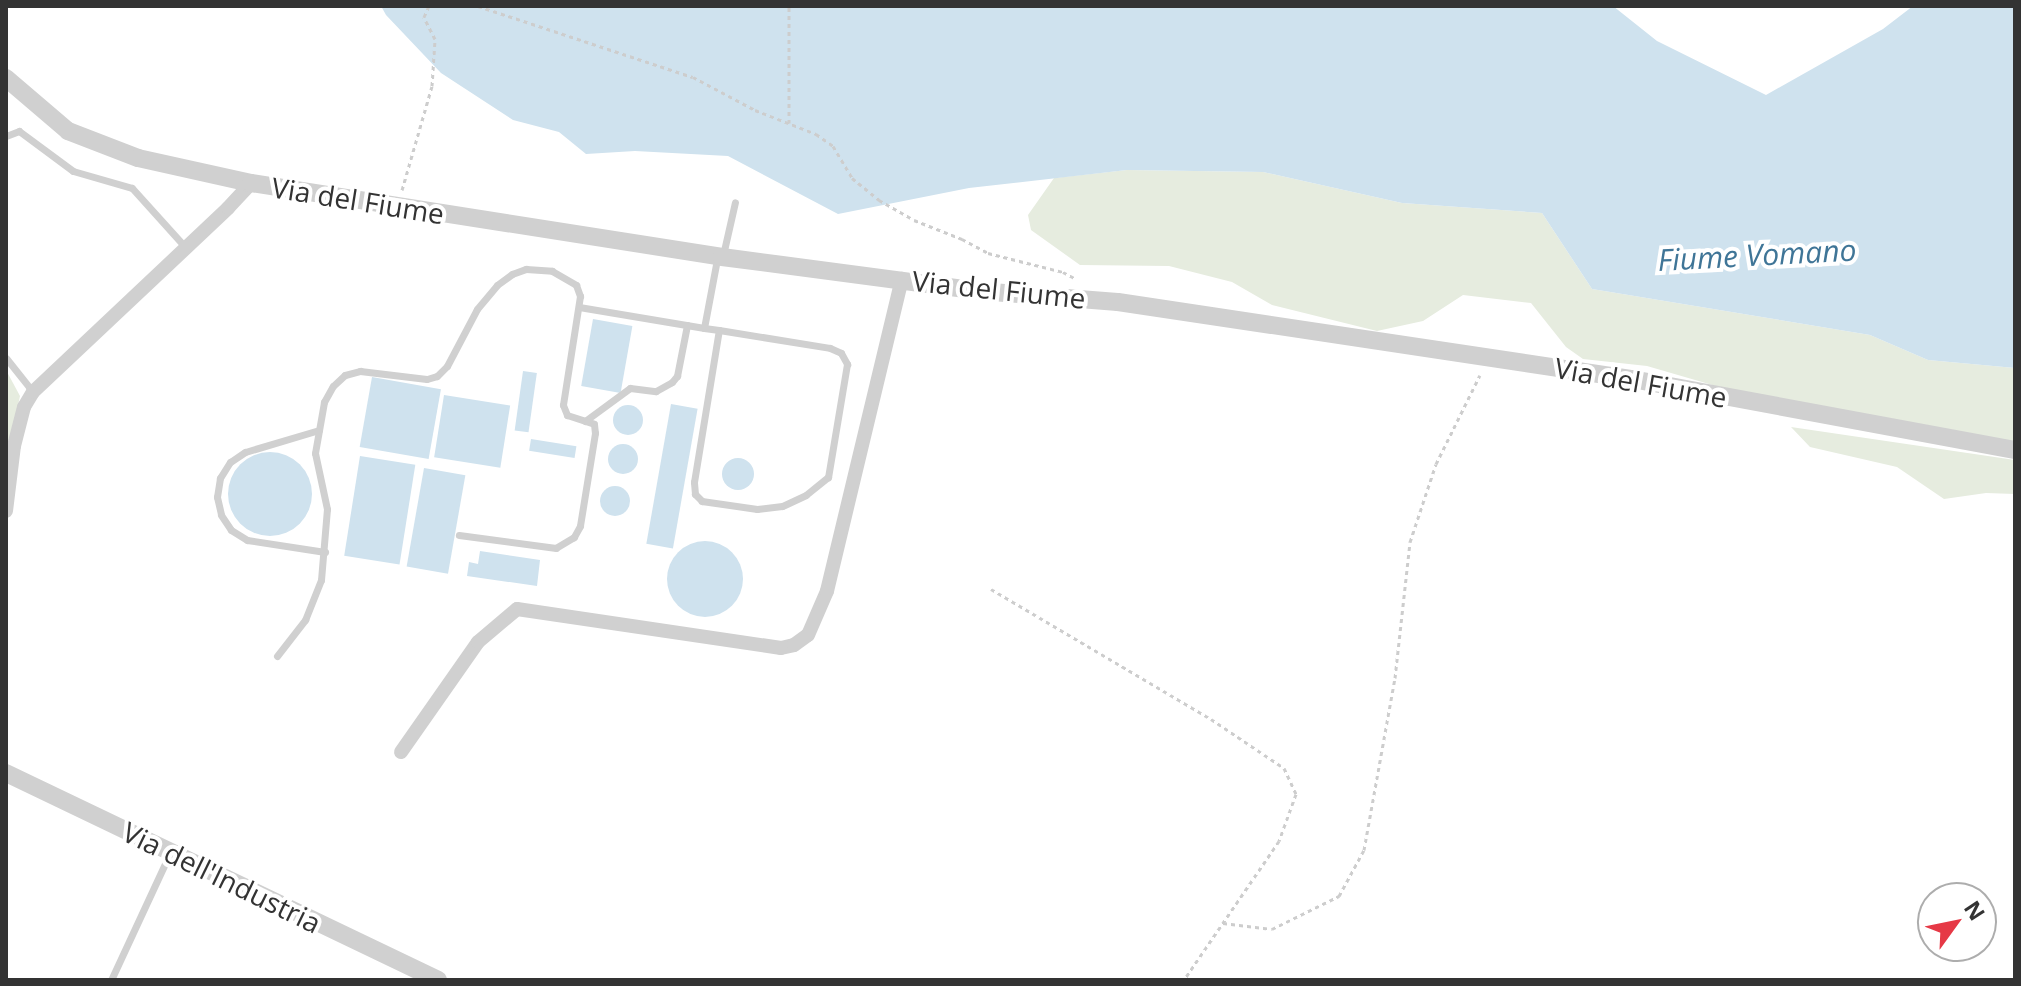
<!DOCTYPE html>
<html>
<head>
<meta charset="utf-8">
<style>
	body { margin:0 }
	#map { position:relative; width:2021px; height:986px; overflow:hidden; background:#fff; font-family:"Open Sans",sans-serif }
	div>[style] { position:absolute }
	.green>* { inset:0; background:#e6ecdf }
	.water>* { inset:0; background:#cfe2ee; transform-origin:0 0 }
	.round { border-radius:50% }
	.path>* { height:3px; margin-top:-1.5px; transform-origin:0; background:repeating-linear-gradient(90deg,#cdcdcd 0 4px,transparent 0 8px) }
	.service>* { height:7px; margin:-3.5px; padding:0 3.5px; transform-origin:3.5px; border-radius:3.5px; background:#d0d0d0 }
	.minor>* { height:14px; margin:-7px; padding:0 7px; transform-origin:7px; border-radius:7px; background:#d0d0d0 }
	.tertiary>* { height:18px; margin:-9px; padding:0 9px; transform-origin:9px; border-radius:9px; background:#d0d0d0 }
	span { translate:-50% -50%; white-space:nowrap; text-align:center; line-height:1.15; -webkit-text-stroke:8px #fff; paint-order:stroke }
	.street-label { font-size:28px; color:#333 }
	.water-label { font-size:30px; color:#3f7597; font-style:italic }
	.frame { position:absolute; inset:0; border:8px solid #333; pointer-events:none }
	.north { position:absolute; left:1917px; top:882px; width:80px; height:80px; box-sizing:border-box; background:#fff; border:2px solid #adadad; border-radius:50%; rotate:57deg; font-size:22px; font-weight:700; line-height:32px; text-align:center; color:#333 }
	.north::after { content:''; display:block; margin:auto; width:28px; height:36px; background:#e63946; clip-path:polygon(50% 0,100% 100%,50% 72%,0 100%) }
</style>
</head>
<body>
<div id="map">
	<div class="green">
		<div style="clip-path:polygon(1127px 170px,1263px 172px,1402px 203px,1542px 213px,1592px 289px,1870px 335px,1928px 360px,2015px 368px,2015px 445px,1733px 391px,1647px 366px,1583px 359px,1566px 347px,1531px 303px,1463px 295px,1423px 321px,1377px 331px,1272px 305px,1232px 282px,1169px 266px,1080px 265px,1031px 230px,1028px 215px,1054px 178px)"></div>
		<div style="clip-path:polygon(6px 370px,20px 396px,6px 460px)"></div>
		<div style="clip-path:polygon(1791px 427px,2015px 460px,2015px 494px,1986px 493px,1944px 499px,1897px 467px,1810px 447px)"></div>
	</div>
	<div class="water">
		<div style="clip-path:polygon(381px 6px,1613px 6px,1657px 41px,1766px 95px,1883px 29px,1913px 6px,2015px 6px,2015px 368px,1928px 360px,1870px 335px,1592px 289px,1542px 213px,1402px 203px,1263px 172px,1127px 170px,969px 188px,838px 214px,728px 156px,635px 151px,586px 154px,559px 132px,513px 120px,441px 73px,386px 15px)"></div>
		<div style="left:593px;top:319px;width:40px;height:68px;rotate:10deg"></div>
		<div style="left:523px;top:371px;width:14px;height:60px;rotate:8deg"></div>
		<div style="left:372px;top:377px;width:70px;height:71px;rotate:10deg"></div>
		<div style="left:444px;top:395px;width:67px;height:63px;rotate:9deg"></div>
		<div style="left:671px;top:404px;width:27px;height:142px;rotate:10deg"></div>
		<div class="round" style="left:613px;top:405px;width:30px;height:30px"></div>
		<div style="left:531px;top:439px;width:46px;height:12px;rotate:9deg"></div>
		<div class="round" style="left:608px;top:444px;width:30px;height:30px"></div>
		<div class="round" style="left:228px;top:452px;width:84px;height:84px"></div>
		<div style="left:360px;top:456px;width:56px;height:101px;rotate:9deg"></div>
		<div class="round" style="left:722px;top:458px;width:32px;height:32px"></div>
		<div style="left:424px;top:468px;width:42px;height:100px;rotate:10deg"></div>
		<div class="round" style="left:600px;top:486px;width:30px;height:30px"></div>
		<div class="round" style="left:667px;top:541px;width:76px;height:76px"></div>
		<div style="clip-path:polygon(480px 551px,540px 560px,537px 586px,467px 576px,469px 562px,478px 564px)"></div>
	</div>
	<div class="path">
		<div style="left:478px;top:6px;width:226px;rotate:18.3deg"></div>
		<div style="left:693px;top:77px;width:70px;rotate:28deg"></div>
		<div style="left:755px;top:110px;width:66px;rotate:21.5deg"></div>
		<div style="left:816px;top:134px;width:21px;rotate:35deg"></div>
		<div style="left:833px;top:146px;width:37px;rotate:59deg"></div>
		<div style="left:852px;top:178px;width:35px;rotate:39deg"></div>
		<div style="left:879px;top:200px;width:40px;rotate:29.7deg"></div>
		<div style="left:914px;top:220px;width:52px;rotate:21.6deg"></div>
		<div style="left:962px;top:239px;width:30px;rotate:28deg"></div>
		<div style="left:988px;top:253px;width:77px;rotate:14.2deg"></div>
		<div style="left:1063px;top:272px;width:15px;rotate:28deg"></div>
		<div style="left:789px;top:123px;width:117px;rotate:-90deg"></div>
		<div style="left:402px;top:190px;width:108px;rotate:-73.9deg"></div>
		<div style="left:432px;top:86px;width:47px;rotate:-86.3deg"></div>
		<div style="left:435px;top:39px;width:25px;rotate:-117deg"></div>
		<div style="left:424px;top:17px;width:12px;rotate:-66deg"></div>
		<div style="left:991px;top:589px;width:256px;rotate:30.6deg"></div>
		<div style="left:1211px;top:719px;width:88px;rotate:33.9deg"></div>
		<div style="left:1284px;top:768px;width:29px;rotate:65deg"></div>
		<div style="left:1296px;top:794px;width:50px;rotate:109.9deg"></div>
		<div style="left:1279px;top:841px;width:168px;rotate:124.4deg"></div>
		<div style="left:1223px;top:923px;width:49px;rotate:7deg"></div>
		<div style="left:1272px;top:929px;width:75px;rotate:-26.2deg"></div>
		<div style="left:1339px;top:896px;width:52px;rotate:-61.5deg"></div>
		<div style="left:1364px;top:850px;width:175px;rotate:-79.8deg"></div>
		<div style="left:1395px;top:678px;width:137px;rotate:-83.7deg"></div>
		<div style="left:1410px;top:542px;width:82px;rotate:-71.6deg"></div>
		<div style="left:1436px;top:464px;width:99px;rotate:-63.7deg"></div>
	</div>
	<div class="service">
		<div style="left:6px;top:136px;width:14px;rotate:-21deg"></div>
		<div style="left:19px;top:131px;width:67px;rotate:36.5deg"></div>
		<div style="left:73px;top:171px;width:61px;rotate:16.1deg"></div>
		<div style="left:132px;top:188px;width:81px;rotate:48deg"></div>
		<div style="left:723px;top:255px;width:54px;rotate:-77.2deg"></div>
		<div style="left:579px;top:307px;width:127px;rotate:9.5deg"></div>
		<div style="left:704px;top:328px;width:15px;rotate:8deg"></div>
		<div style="left:719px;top:330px;width:112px;rotate:9.2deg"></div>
		<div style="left:830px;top:348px;width:12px;rotate:24deg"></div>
		<div style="left:841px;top:353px;width:13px;rotate:61deg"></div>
		<div style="left:847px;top:364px;width:115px;rotate:99.5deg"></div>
		<div style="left:828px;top:477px;width:28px;rotate:141deg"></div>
		<div style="left:806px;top:495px;width:26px;rotate:155deg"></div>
		<div style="left:782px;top:506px;width:25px;rotate:173deg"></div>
		<div style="left:757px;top:509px;width:56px;rotate:-171.7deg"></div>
		<div style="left:702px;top:501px;width:10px;rotate:-135deg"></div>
		<div style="left:695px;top:494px;width:12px;rotate:-95deg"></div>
		<div style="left:694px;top:482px;width:154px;rotate:-80.7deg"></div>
		<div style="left:704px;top:328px;width:70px;rotate:-79.3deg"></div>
		<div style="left:6px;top:358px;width:43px;rotate:51.5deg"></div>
		<div style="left:585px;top:421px;width:56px;rotate:-36.3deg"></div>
		<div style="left:630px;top:388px;width:26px;rotate:7deg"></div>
		<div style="left:656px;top:391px;width:18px;rotate:-29deg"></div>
		<div style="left:672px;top:382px;width:8px;rotate:-50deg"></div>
		<div style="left:677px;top:376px;width:52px;rotate:-78.9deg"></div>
		<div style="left:319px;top:430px;width:77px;rotate:163.4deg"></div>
		<div style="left:245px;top:452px;width:18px;rotate:146deg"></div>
		<div style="left:230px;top:462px;width:19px;rotate:122deg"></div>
		<div style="left:220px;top:478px;width:19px;rotate:99deg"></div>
		<div style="left:217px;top:497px;width:18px;rotate:77deg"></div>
		<div style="left:221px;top:515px;width:18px;rotate:56deg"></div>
		<div style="left:231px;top:530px;width:19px;rotate:32deg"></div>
		<div style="left:247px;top:540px;width:79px;rotate:8.7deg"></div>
		<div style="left:277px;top:656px;width:46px;rotate:-52.1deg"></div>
		<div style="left:305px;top:620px;width:43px;rotate:-68.2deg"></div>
		<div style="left:321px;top:580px;width:71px;rotate:-85.2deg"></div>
		<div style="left:327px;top:509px;width:57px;rotate:-102.1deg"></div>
		<div style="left:315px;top:453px;width:52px;rotate:-80deg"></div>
		<div style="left:324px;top:402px;width:18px;rotate:-61deg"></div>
		<div style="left:333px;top:386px;width:16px;rotate:-43deg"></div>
		<div style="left:345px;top:375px;width:16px;rotate:-15deg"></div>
		<div style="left:360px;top:371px;width:67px;rotate:6.8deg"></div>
		<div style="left:427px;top:379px;width:10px;rotate:-17deg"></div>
		<div style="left:437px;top:376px;width:14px;rotate:-45deg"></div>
		<div style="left:447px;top:366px;width:64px;rotate:-62.2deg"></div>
		<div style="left:477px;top:309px;width:31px;rotate:-50deg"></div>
		<div style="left:497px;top:285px;width:19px;rotate:-36deg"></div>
		<div style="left:512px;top:274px;width:15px;rotate:-20deg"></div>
		<div style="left:526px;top:269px;width:26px;rotate:4deg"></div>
		<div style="left:552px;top:271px;width:28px;rotate:30deg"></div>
		<div style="left:576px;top:285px;width:12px;rotate:70deg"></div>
		<div style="left:580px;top:296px;width:110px;rotate:98.9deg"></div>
		<div style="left:563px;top:405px;width:11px;rotate:68deg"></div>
		<div style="left:567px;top:415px;width:28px;rotate:18deg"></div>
		<div style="left:594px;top:424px;width:9px;rotate:84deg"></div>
		<div style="left:595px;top:433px;width:94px;rotate:99.2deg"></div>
		<div style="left:580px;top:526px;width:13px;rotate:119deg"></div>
		<div style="left:574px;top:537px;width:21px;rotate:149deg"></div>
		<div style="left:556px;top:548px;width:98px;rotate:-172.4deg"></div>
		<div style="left:111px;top:980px;width:138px;rotate:-65.1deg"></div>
	</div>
	<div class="minor">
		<div style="left:6px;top:511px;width:65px;rotate:-83deg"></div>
		<div style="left:14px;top:446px;width:40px;rotate:-75.6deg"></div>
		<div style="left:24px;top:407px;width:17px;rotate:-59deg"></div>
		<div style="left:33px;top:392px;width:268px;rotate:-43.3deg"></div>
		<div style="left:228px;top:208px;width:34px;rotate:-47deg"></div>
		<div style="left:401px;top:752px;width:134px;rotate:-55deg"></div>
		<div style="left:478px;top:642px;width:51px;rotate:-40.2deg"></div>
		<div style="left:517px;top:609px;width:267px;rotate:8.4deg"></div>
		<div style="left:781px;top:648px;width:13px;rotate:-13deg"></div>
		<div style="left:794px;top:645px;width:17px;rotate:-36deg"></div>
		<div style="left:808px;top:635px;width:48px;rotate:-66.6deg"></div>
		<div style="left:827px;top:591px;width:321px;rotate:-76.5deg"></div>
	</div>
	<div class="tertiary">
		<div style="left:6px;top:78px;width:82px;rotate:40.5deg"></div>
		<div style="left:68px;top:131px;width:75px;rotate:21.1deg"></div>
		<div style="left:138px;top:158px;width:116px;rotate:12.5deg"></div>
		<div style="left:251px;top:183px;width:477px;rotate:8.9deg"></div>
		<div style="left:722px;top:257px;width:259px;rotate:7.5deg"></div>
		<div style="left:979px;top:291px;width:139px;rotate:4.5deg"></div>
		<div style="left:1118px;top:302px;width:520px;rotate:8.52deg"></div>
		<div style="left:1632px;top:379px;width:390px;rotate:10.5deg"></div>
		<div style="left:6px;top:773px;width:479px;rotate:25.6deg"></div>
	</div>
	<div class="street-label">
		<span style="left:358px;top:200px;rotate:9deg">Via del Fiume</span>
		<span style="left:999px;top:289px;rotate:6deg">Via del Fiume</span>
		<span style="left:1641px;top:382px;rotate:10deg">Via del Fiume</span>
		<span style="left:222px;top:877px;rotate:26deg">Via dell'Industria</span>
	</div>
	<div class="water-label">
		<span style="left:1757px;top:255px;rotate:-3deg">Fiume Vomano</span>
	</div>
	<div class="frame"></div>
	<div class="north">N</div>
</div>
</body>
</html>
